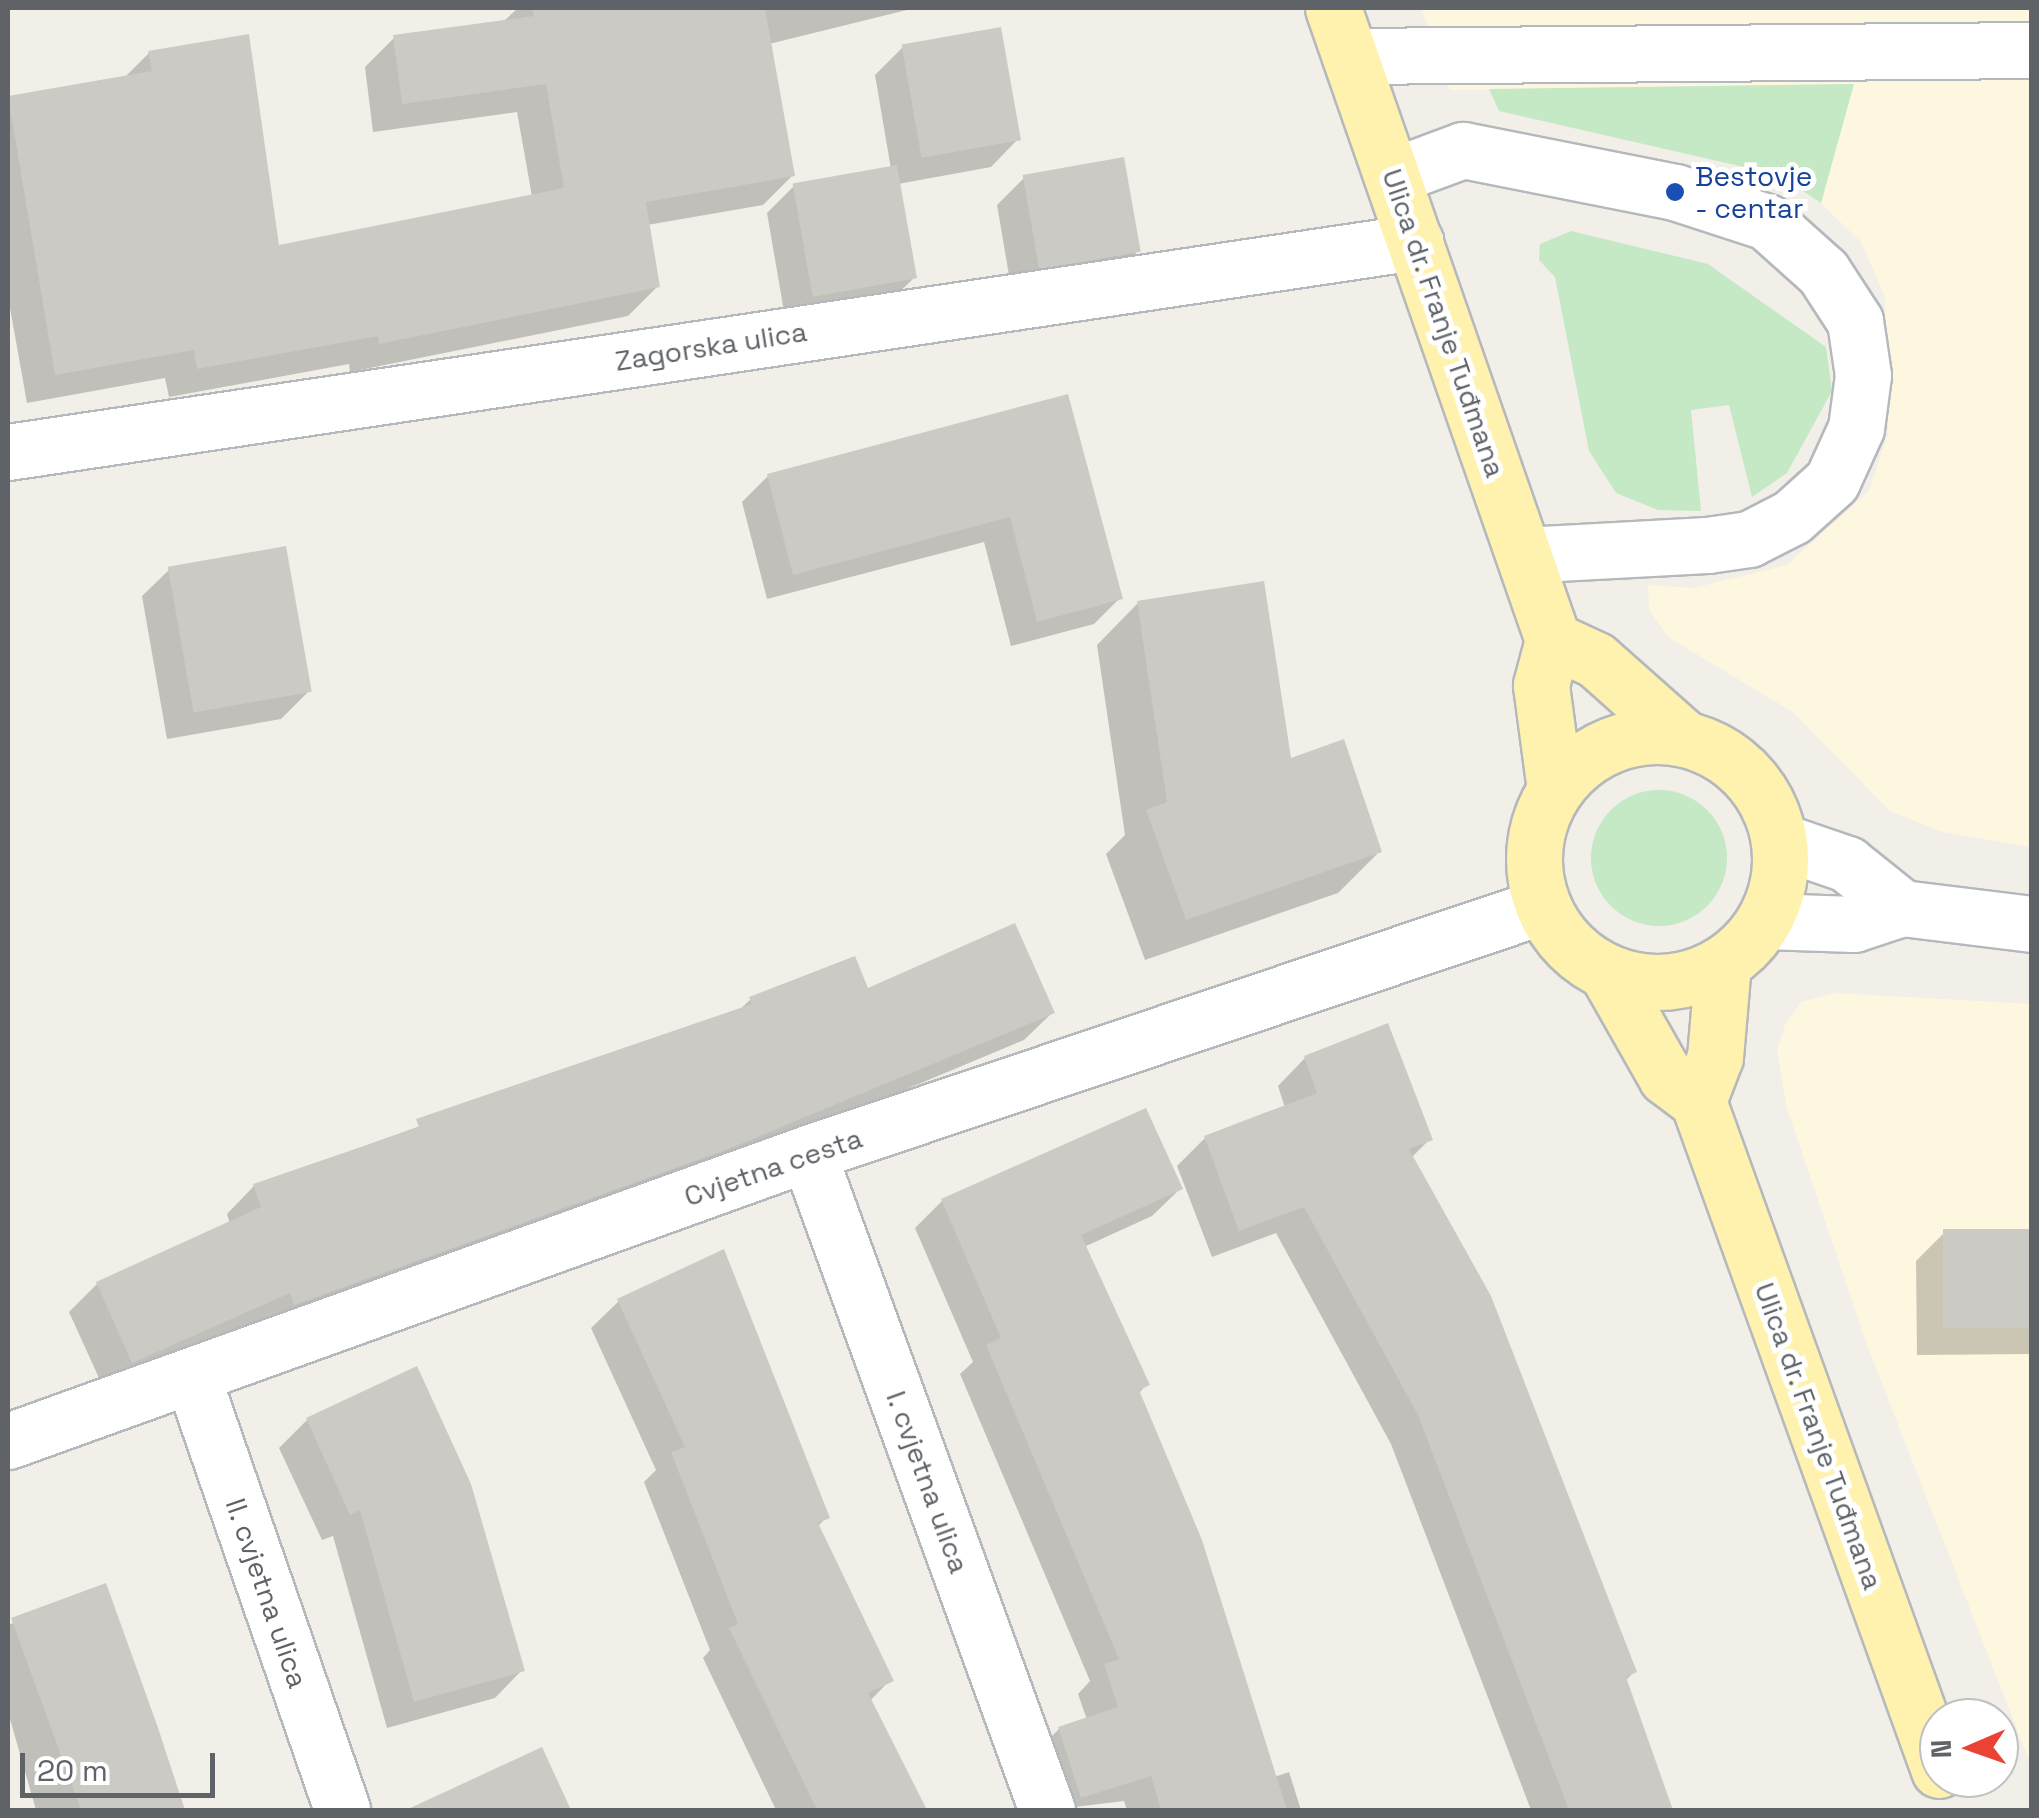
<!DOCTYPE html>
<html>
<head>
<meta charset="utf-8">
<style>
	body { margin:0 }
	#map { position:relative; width:2039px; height:1818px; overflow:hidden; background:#f1efe8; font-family:"Space Grotesk",sans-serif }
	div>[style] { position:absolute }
	.commercial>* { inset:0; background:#fef7e0 }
	.green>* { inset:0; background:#c5e8c5 }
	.round { border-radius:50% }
	.shadow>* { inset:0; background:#0003 }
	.building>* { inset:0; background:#cccac5; transform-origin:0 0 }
	.roads { filter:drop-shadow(2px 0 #b5b8bc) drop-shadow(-2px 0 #b5b8bc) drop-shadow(0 2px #b5b8bc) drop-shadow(0 -2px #b5b8bc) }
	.minor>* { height:55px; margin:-27.5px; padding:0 27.5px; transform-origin:27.5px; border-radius:27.5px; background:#fff }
	.major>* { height:55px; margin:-27.5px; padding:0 27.5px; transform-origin:27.5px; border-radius:27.5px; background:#fff2af }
	.major>.ring { margin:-27.5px; padding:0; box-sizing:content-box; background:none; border:55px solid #fff2af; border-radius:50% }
	.dots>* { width:28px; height:28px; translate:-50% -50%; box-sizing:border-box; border:5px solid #fff; border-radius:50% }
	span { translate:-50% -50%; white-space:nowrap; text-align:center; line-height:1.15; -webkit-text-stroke:10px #fff; paint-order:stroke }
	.transit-label { font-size:28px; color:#164399 }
	.left { translate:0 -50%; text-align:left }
	.street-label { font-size:28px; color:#5f6368 }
	.frame { position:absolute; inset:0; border:10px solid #5f6368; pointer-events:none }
	.north { position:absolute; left:1919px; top:1698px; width:100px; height:100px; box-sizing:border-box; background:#fff; border:2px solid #bfc1c3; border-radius:50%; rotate:268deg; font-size:28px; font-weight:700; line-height:40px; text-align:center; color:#5f6368 }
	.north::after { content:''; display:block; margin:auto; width:35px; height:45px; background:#ea4335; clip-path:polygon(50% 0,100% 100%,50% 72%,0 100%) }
	.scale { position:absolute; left:20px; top:1753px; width:195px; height:45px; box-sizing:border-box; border:5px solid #5f6368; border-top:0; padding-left:12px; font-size:30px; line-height:35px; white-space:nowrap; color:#5f6368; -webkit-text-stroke:8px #fff; paint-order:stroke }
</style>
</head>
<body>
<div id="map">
	<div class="commercial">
		<div style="clip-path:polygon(1421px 8px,2031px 8px,2031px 847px,1943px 832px,1890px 811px,1793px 712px,1668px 637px,1649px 610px,1648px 585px,1693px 588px,1787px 565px,1869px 491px,1888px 435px,1885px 297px,1861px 242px,1821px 203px,1854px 84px,1450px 90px)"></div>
		<div style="clip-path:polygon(1836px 993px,2031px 1004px,2031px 1765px,1867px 1345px,1787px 1108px,1777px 1052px,1785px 1025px,1801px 1002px)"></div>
	</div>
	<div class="green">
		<div style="clip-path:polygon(1854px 84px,1821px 203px,1779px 175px,1499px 111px,1489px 89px)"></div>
		<div style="clip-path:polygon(1571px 231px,1708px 264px,1826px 347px,1832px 391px,1787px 473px,1752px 497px,1729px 405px,1691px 410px,1701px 511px,1658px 510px,1616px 493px,1589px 451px,1555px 277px,1539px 260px,1540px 244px)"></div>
		<div class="round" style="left:1591px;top:790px;width:136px;height:136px"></div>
	</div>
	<div class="shadow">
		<div style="clip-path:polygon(518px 8px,915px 8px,769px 44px,793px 175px,763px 205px,647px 225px,658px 286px,628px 316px,350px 372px,349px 364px,169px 397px,165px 378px,27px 403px,8px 297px,8px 98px,124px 78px,149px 53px,277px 248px,533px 202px,517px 112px,373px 132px,365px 67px,394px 38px,503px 22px)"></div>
		<div style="clip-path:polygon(903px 47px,1018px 139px,991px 167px,898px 184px,915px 277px,887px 304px,786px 323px,767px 213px,795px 185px,891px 169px,875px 75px)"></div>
		<div style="clip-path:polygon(1025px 177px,1138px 251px,1110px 278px,1012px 293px,997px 205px)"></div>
		<div style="clip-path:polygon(1066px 398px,1120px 598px,1094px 624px,1011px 646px,984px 542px,767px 599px,742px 502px,768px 476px)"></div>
		<div style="clip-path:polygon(170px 569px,309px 691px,281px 719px,167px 739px,142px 596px)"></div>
		<div style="clip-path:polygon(1138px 603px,1380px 851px,1338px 893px,1145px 960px,1106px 854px,1125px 835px,1097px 645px)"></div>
		<div style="clip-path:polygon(867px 992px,1052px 1013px,1024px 1040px,701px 1175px,266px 1331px,262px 1319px,104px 1389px,69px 1312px,97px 1284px,230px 1224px,227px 1214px,254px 1186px,738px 1011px,751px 999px)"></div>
		<div style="clip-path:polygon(1305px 1058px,1430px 1139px,1411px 1158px,1634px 1672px,1625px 1681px,1670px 1810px,1531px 1810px,1391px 1444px,1276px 1233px,1212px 1257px,1177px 1166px,1205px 1138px,1285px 1108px,1278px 1086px)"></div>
		<div style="clip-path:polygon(1180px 1189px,1152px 1216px,1084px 1247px,1147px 1384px,1138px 1394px,1274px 1777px,1289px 1772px,1301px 1810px,1127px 1810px,1124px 1801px,1050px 1810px,1032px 1756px,1059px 1729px,1087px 1720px,1078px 1694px,1090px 1681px,960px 1374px,973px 1362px,915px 1228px,942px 1201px)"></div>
		<div style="clip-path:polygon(2032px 1232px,2032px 1354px,1917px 1355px,1916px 1261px,1944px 1233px)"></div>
		<div style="clip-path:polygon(619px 1301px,827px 1517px,817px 1527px,890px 1680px,869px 1702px,924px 1810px,776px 1810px,703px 1658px,710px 1650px,644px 1482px,656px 1470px,591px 1328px)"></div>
		<div style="clip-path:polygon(307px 1420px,522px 1670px,495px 1698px,387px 1728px,333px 1536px,322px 1540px,279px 1448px)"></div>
		<div style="clip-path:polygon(105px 1586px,180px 1810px,36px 1810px,8px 1712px,8px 1625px)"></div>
		<div style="clip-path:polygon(541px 1750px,568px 1810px,428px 1810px,443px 1796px)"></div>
	</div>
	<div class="building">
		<div style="clip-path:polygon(532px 8px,765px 8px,795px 176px,646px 202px,660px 287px,379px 344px,378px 336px,197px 369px,194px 350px,55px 375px,8px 96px,152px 71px,148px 51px,249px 34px,279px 245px,564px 188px,546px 84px,402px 104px,393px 35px,534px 16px)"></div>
		<div style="left:1001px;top:27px;width:115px;height:101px;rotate:80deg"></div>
		<div style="left:1124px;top:157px;width:96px;height:103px;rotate:80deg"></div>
		<div style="left:897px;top:165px;width:115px;height:106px;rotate:80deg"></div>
		<div style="clip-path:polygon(1068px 394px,1123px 599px,1037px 622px,1010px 517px,793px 575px,767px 474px)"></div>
		<div style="left:286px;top:546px;width:148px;height:120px;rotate:80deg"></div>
		<div style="clip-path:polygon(1264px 581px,1291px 758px,1344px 739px,1382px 852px,1186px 920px,1146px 810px,1167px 802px,1137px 601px)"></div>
		<div style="clip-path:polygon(1015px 923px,1055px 1013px,731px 1148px,294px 1305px,290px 1293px,132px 1363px,96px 1282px,261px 1207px,253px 1184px,419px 1127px,416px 1119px,752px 1004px,749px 997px,855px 956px,868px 988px)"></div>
		<div style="clip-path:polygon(1388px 1023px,1433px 1140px,1409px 1149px,1491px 1296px,1637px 1672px,1626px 1677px,1673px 1810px,1569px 1810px,1418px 1415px,1304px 1207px,1239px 1231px,1204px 1136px,1317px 1093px,1304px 1056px)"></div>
		<div style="clip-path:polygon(1146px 1108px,1183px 1189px,1081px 1235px,1150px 1385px,1139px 1390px,1202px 1540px,1287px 1810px,1161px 1810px,1151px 1776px,1081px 1798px,1058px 1727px,1118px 1707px,1104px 1664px,1119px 1659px,986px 1345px,1001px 1338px,941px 1199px)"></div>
		<div style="left:2032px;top:1229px;width:99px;height:89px;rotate:90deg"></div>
		<div style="clip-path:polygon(724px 1249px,830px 1518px,818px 1523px,894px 1681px,868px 1693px,927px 1810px,817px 1810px,729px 1628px,738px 1624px,671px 1452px,685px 1447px,617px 1299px)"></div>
		<div style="clip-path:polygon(417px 1366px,471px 1484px,525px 1671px,414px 1702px,360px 1510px,350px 1515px,306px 1418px)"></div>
		<div style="clip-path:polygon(106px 1583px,157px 1725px,185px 1810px,81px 1810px,11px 1618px)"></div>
		<div style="clip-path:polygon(542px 1747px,571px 1810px,406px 1810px)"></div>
	</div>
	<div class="roads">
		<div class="minor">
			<div style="left:1350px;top:56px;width:682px;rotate:-0.5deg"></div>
			<div style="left:1393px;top:176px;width:75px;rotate:-20.4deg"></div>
			<div style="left:1463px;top:150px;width:216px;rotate:11.2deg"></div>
			<div style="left:1675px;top:192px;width:97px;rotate:18.1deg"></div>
			<div style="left:1767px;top:222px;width:75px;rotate:41.8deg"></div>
			<div style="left:1823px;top:272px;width:59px;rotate:56.9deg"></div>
			<div style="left:1855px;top:321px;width:55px;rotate:81.6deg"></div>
			<div style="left:1863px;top:375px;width:53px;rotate:97.5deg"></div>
			<div style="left:1856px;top:428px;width:58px;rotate:114.4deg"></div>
			<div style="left:1832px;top:481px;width:54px;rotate:138deg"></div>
			<div style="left:1792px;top:517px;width:48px;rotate:152.9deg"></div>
			<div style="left:1749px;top:539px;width:42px;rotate:171.9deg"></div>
			<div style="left:1707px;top:545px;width:183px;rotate:176.9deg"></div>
			<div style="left:8px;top:452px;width:1423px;rotate:-8.49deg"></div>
			<div style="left:1780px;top:841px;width:71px;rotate:18.9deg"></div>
			<div style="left:1847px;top:864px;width:70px;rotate:38.7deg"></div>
			<div style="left:1764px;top:921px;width:90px;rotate:1.9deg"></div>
			<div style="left:1854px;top:924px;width:51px;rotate:-18.4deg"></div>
			<div style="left:1902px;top:908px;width:131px;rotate:7deg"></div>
			<div style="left:808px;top:1153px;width:699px;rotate:70.01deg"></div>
			<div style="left:192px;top:1376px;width:459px;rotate:70.9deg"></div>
			<div style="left:8px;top:1441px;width:850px;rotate:-19.8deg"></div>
			<div style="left:808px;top:1153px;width:775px;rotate:-18.58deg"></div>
		</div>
		<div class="major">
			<div style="left:1333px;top:8px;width:669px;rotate:70.81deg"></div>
			<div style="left:1553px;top:640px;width:47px;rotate:104.9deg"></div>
			<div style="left:1541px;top:685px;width:106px;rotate:82.4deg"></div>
			<div style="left:1553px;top:640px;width:47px;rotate:24.9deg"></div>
			<div style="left:1596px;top:660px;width:118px;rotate:41.6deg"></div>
			<div class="ring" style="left:1534px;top:736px;width:191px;height:191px"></div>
			<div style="left:1607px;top:973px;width:120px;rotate:60.4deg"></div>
			<div style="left:1666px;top:1077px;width:40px;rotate:37deg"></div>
			<div style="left:1698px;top:1101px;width:711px;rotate:70.19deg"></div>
			<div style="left:1698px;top:1101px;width:47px;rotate:-68.9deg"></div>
			<div style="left:1715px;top:1057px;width:93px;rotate:-85.1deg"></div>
		</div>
	</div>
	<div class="dots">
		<div style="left:1675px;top:192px;background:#1a4fb4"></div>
	</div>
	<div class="transit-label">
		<span class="left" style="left:1695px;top:192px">Bestovje<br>- centar</span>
	</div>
	<div class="street-label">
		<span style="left:1444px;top:323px;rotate:71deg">Ulica dr. Franje Tuđmana</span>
		<span style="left:711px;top:346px;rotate:-9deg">Zagorska ulica</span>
		<span style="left:773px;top:1167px;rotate:-19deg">Cvjetna cesta</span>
		<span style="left:1819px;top:1436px;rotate:70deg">Ulica dr. Franje Tuđmana</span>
		<span style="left:928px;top:1482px;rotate:70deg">I. cvjetna ulica</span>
		<span style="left:267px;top:1593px;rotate:71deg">II. cvjetna ulica</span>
	</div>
	<div class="frame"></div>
	<div class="north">N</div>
	<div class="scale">20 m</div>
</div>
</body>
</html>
